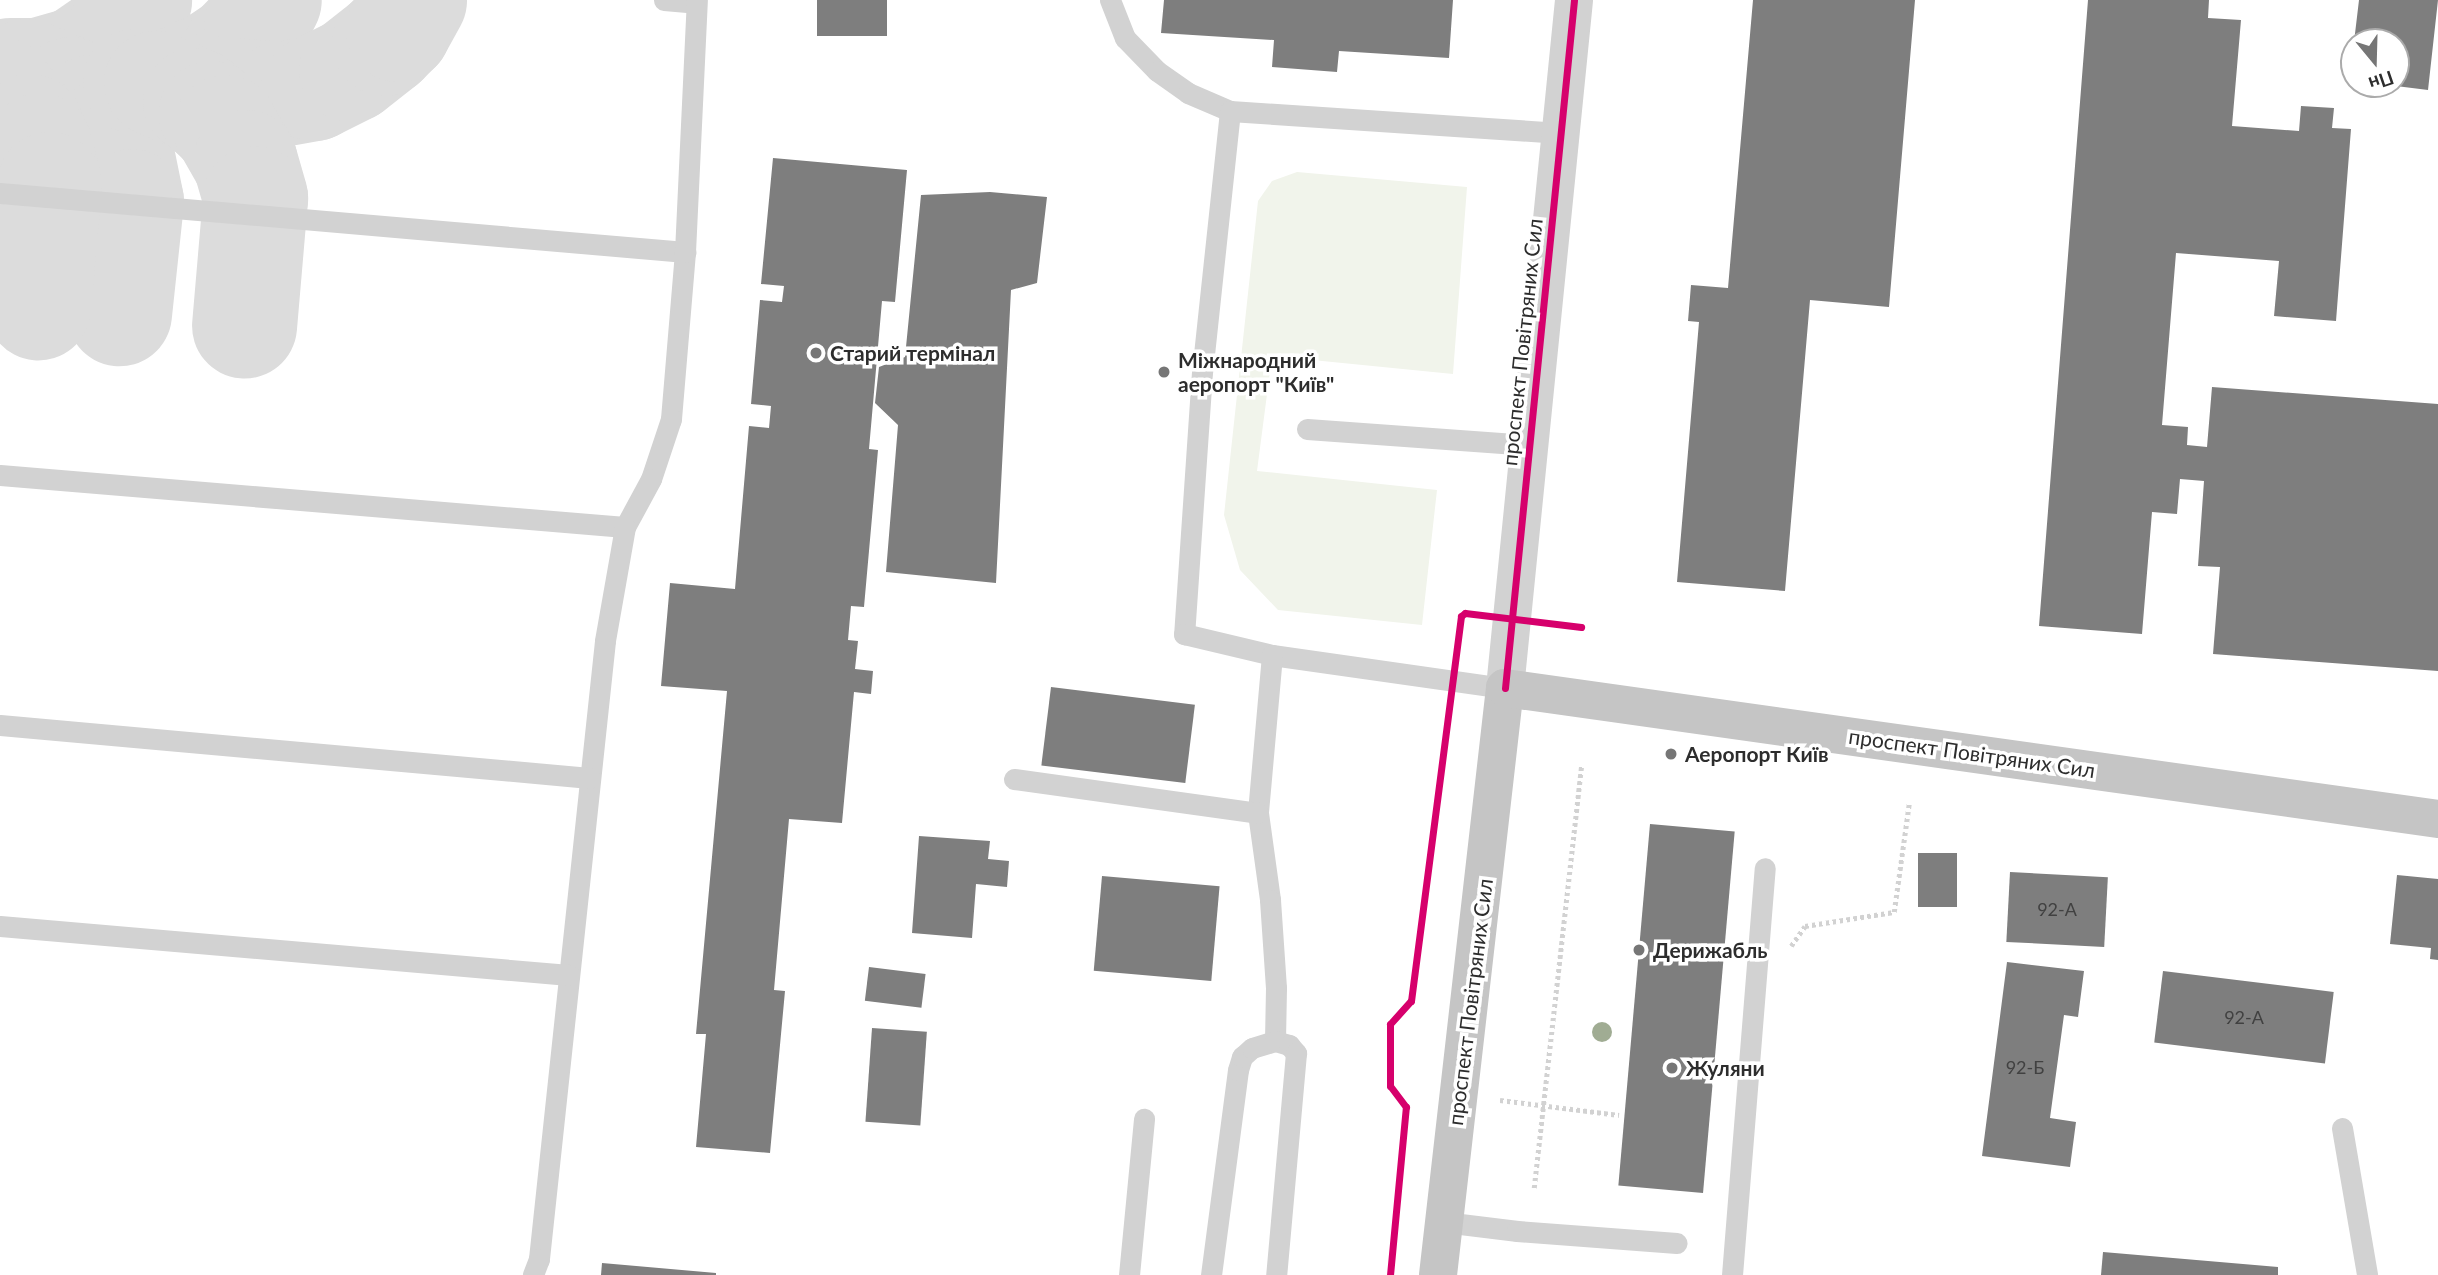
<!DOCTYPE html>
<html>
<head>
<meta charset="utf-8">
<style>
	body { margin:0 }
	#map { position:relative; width:2438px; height:1275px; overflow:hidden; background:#fff; font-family:Lato,sans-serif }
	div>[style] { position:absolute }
	.green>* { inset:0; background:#f1f4eb }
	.taxiway>* { height:105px; margin:-52.5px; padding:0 52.5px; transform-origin:52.5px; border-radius:52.5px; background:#dcdcdc }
	.building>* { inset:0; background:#7e7e7e; transform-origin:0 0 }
	.path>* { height:4.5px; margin-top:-2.25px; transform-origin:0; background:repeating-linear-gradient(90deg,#d2d2d2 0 3.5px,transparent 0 7px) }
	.service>* { height:21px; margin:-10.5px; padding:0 10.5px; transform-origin:10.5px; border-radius:10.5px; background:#d2d2d2 }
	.minor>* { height:38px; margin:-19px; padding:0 19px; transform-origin:19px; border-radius:19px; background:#d2d2d2 }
	.primary>* { height:38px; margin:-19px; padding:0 19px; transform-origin:19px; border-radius:19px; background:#c5c5c5 }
	.cycleway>* { height:7px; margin:-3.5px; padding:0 3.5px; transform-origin:3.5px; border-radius:3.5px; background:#d6006c }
	.trees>* { width:20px; height:20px; margin:-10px; border-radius:50%; background:#a0ac93 }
	.dots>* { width:19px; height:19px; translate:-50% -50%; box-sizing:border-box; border:4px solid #fff; border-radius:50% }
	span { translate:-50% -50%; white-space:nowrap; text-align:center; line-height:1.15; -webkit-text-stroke:7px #fff; paint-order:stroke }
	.number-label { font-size:18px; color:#414141 }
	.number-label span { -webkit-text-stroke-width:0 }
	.street-label { font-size:21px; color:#2d2d2d }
	.poi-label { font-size:21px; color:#2d2d2d; font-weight:700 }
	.left { translate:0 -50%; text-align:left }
	.north { position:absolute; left:2340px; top:28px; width:70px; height:70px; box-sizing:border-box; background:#fff; border:2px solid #ababab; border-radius:50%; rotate:161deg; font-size:19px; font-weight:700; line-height:28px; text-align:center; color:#2d2d2d }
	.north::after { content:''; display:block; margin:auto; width:24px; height:32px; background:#767676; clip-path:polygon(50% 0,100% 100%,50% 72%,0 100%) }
</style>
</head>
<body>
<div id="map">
	<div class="green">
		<div style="clip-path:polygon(1297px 172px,1467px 187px,1453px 374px,1272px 356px,1257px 471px,1437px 490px,1422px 625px,1278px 610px,1240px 570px,1224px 515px,1258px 201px,1272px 181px)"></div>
	</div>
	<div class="taxiway">
		<div style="left:10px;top:70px;width:28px"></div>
		<div style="left:38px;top:70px;width:41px;rotate:-15.8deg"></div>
		<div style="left:77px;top:59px;width:51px;rotate:-34.6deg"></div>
		<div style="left:119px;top:30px;width:36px;rotate:-56deg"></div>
		<div style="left:27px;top:71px;width:47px;rotate:22.7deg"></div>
		<div style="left:70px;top:89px;width:28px;rotate:41deg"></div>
		<div style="left:91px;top:107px;width:28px;rotate:49deg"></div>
		<div style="left:109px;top:128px;width:27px;rotate:63deg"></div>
		<div style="left:121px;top:152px;width:50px;rotate:78.5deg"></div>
		<div style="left:131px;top:201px;width:113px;rotate:96.1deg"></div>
		<div style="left:135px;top:81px;width:21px;rotate:5deg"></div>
		<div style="left:156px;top:83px;width:20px;rotate:-11deg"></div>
		<div style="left:176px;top:79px;width:42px;rotate:-25.3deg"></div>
		<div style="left:214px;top:61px;width:27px;rotate:-34deg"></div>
		<div style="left:236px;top:46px;width:29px;rotate:-46deg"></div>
		<div style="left:256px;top:25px;width:28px;rotate:-63deg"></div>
		<div style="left:156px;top:83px;width:124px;rotate:5.1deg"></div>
		<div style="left:280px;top:94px;width:34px;rotate:-10deg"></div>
		<div style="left:313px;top:88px;width:42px;rotate:-26.6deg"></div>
		<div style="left:351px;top:69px;width:42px;rotate:-38.2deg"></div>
		<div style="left:384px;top:43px;width:20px;rotate:-45deg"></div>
		<div style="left:398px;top:29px;width:33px;rotate:-61deg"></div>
		<div style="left:156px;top:83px;width:43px;rotate:23.6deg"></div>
		<div style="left:195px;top:100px;width:21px;rotate:39deg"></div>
		<div style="left:211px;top:113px;width:20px;rotate:45deg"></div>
		<div style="left:225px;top:127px;width:40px;rotate:60.3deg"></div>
		<div style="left:245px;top:162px;width:37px;rotate:74deg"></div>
		<div style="left:255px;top:198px;width:128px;rotate:94.9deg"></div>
		<div style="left:0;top:89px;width:48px;rotate:51deg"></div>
		<div style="left:30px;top:126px;width:21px;rotate:65deg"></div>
		<div style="left:39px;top:145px;width:40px;rotate:75.6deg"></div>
		<div style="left:49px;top:184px;width:124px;rotate:95.1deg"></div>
	</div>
	<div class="building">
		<div style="left:817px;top:0;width:70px;height:36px"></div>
		<div style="clip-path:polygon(1164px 0,1453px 0,1449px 58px,1339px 51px,1337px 72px,1272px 67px,1274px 40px,1161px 33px)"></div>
		<div style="clip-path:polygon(1753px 0,1915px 0,1889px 307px,1810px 300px,1785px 591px,1677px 582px,1699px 322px,1688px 321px,1691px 285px,1728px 288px)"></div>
		<div style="clip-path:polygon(2088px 0,2209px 0,2208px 18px,2241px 20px,2232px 126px,2299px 131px,2301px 106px,2334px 108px,2332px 128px,2351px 129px,2336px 321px,2274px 316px,2279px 261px,2176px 253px,2162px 425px,2188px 427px,2187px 445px,2207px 447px,2212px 387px,2438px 404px,2438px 671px,2213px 654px,2220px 567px,2198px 566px,2204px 481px,2180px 479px,2177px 514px,2152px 512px,2142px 634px,2039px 626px)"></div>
		<div style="clip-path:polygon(2359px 0,2438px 0,2428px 90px,2396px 86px,2396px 42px,2354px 42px)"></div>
		<div style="clip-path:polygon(773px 158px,907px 170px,895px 302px,882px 301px,869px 449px,878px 450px,864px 607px,851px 606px,848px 640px,858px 641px,855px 669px,873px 671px,871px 694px,854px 692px,842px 823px,789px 819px,774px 990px,785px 991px,770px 1153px,696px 1147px,706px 1034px,696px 1034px,727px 691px,661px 686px,670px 583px,735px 589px,749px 426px,769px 428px,771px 406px,751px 404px,760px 300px,782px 302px,784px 286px,761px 284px)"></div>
		<div style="clip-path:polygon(990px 192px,1047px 197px,1037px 283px,1011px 290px,996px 583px,886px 572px,898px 425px,875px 403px,879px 367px,905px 357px,921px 195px)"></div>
		<div style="left:1051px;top:687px;width:145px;height:79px;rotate:7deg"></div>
		<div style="left:1650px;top:824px;width:85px;height:363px;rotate:5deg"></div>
		<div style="clip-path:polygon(919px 836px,990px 841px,988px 859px,1009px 861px,1007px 887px,976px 884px,972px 938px,912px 933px)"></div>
		<div style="left:1957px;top:853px;width:54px;height:39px;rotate:90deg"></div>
		<div style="left:2010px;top:872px;width:98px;height:70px;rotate:3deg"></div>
		<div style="clip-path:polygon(2397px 875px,2438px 879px,2438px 960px,2430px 959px,2431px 948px,2390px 944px)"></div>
		<div style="left:1102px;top:876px;width:118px;height:95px;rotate:5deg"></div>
		<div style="clip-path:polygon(2007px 962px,2084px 971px,2078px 1017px,2064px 1015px,2050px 1118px,2076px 1122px,2070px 1167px,1982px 1156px)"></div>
		<div style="left:869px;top:967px;width:57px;height:34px;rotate:7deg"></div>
		<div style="left:2163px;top:971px;width:172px;height:72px;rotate:7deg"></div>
		<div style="left:872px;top:1028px;width:55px;height:94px;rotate:4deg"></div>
		<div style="clip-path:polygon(2103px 1252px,2278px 1267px,2278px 1275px,2101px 1275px)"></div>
		<div style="clip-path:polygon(602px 1263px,716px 1273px,716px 1275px,601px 1275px)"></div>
	</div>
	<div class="path">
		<div style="left:1791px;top:946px;width:24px;rotate:-55deg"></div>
		<div style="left:1805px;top:926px;width:90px;rotate:-8.9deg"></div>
		<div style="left:1894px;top:912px;width:109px;rotate:-82.1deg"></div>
		<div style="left:1500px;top:1100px;width:120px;rotate:7.2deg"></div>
		<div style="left:1534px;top:1188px;width:425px;rotate:-83.6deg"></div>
	</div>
	<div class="service">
		<div style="left:664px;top:0;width:32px;rotate:5deg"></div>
		<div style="left:1110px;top:0;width:41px;rotate:68.5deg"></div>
		<div style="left:1125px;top:38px;width:46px;rotate:45.9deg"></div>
		<div style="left:1157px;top:71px;width:38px;rotate:35deg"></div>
		<div style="left:1188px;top:93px;width:46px;rotate:23.2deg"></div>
		<div style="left:1230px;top:111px;width:331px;rotate:3.8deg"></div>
		<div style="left:1230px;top:111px;width:262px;rotate:96.1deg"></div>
		<div style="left:1202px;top:372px;width:263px;rotate:93.9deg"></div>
		<div style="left:1184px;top:634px;width:90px;rotate:13.4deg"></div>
		<div style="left:1272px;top:655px;width:235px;rotate:8.1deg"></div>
		<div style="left:0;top:193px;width:688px;rotate:4.92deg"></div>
		<div style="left:685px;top:252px;width:168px;rotate:94.8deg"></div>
		<div style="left:671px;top:419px;width:63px;rotate:108.4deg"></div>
		<div style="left:651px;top:479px;width:55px;rotate:118.4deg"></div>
		<div style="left:685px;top:252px;width:252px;rotate:-87.3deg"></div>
		<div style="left:1307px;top:429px;width:223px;rotate:4.1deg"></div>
		<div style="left:0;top:475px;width:627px;rotate:4.76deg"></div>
		<div style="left:625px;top:527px;width:116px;rotate:100deg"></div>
		<div style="left:605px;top:641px;width:622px;rotate:96.1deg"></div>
		<div style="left:539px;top:1259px;width:17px;rotate:111deg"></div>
		<div style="left:1272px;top:655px;width:159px;rotate:95.1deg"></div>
		<div style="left:1258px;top:813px;width:88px;rotate:82.1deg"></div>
		<div style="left:1270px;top:900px;width:88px;rotate:86.1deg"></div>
		<div style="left:1276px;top:988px;width:53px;rotate:91.1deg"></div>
		<div style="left:0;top:725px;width:592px;rotate:5.13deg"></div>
		<div style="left:1014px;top:779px;width:246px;rotate:7.9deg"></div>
		<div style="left:0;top:926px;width:571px;rotate:4.92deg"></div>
		<div style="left:2342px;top:1128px;width:149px;rotate:80.3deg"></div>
		<div style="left:1444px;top:1222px;width:74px;rotate:7deg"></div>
		<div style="left:1517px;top:1231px;width:160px;rotate:4.3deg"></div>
		<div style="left:1129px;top:1275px;width:157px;rotate:-84.5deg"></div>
		<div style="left:1211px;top:1275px;width:207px;rotate:-82.5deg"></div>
		<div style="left:1238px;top:1070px;width:14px;rotate:-73deg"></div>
		<div style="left:1242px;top:1057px;width:13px;rotate:-42deg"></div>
		<div style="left:1252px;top:1048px;width:24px;rotate:-17deg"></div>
		<div style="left:1275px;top:1041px;width:15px;rotate:16deg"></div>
		<div style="left:1289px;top:1045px;width:11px;rotate:49deg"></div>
		<div style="left:1296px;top:1053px;width:223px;rotate:95.1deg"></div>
		<div style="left:1732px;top:1275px;width:408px;rotate:-85.4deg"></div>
	</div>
	<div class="minor">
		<div style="left:1505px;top:688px;width:691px;rotate:-84.27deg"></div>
	</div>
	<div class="primary">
		<div style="left:1438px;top:1275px;width:591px;rotate:-83.49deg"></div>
		<div style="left:1505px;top:688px;width:942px;rotate:7.99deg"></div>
	</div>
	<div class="cycleway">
		<div style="left:1505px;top:688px;width:691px;rotate:-84.27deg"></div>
		<div style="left:1390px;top:1275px;width:169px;rotate:-84.6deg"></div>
		<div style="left:1406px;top:1107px;width:26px;rotate:-127deg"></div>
		<div style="left:1390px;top:1086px;width:62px;rotate:-90deg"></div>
		<div style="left:1390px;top:1024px;width:31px;rotate:-48deg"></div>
		<div style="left:1411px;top:1001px;width:388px;rotate:-82.6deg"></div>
		<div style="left:1461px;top:616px;width:5px;rotate:-37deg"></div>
		<div style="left:1465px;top:613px;width:117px;rotate:6.9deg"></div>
	</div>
	<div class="trees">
		<div style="left:1602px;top:1032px"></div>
	</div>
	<div class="dots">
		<div style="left:816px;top:353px;background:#767676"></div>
		<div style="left:1164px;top:372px;background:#767676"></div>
		<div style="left:1671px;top:754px;background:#767676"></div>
		<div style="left:1639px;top:950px;background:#767676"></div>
		<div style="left:1672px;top:1068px;background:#767676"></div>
	</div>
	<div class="number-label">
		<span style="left:2057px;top:909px">92-А</span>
		<span style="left:2244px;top:1017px">92-А</span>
		<span style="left:2025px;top:1067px">92-Б</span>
	</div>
	<div class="street-label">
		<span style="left:1522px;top:342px;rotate:-84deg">проспект Повітряних Сил</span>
		<span style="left:1972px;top:753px;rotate:8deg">проспект Повітряних Сил</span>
		<span style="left:1470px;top:1002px;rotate:-83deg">проспект Повітряних Сил</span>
	</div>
	<div class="poi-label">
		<span class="left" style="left:830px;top:353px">Старий термінал</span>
		<span class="left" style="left:1178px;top:372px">Міжнародний<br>аеропорт "Київ"</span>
		<span class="left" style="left:1685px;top:754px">Аеропорт Київ</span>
		<span class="left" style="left:1653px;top:950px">Дерижабль</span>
		<span class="left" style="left:1686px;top:1068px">Жуляни</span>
	</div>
	<div class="north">Пн</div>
</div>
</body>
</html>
